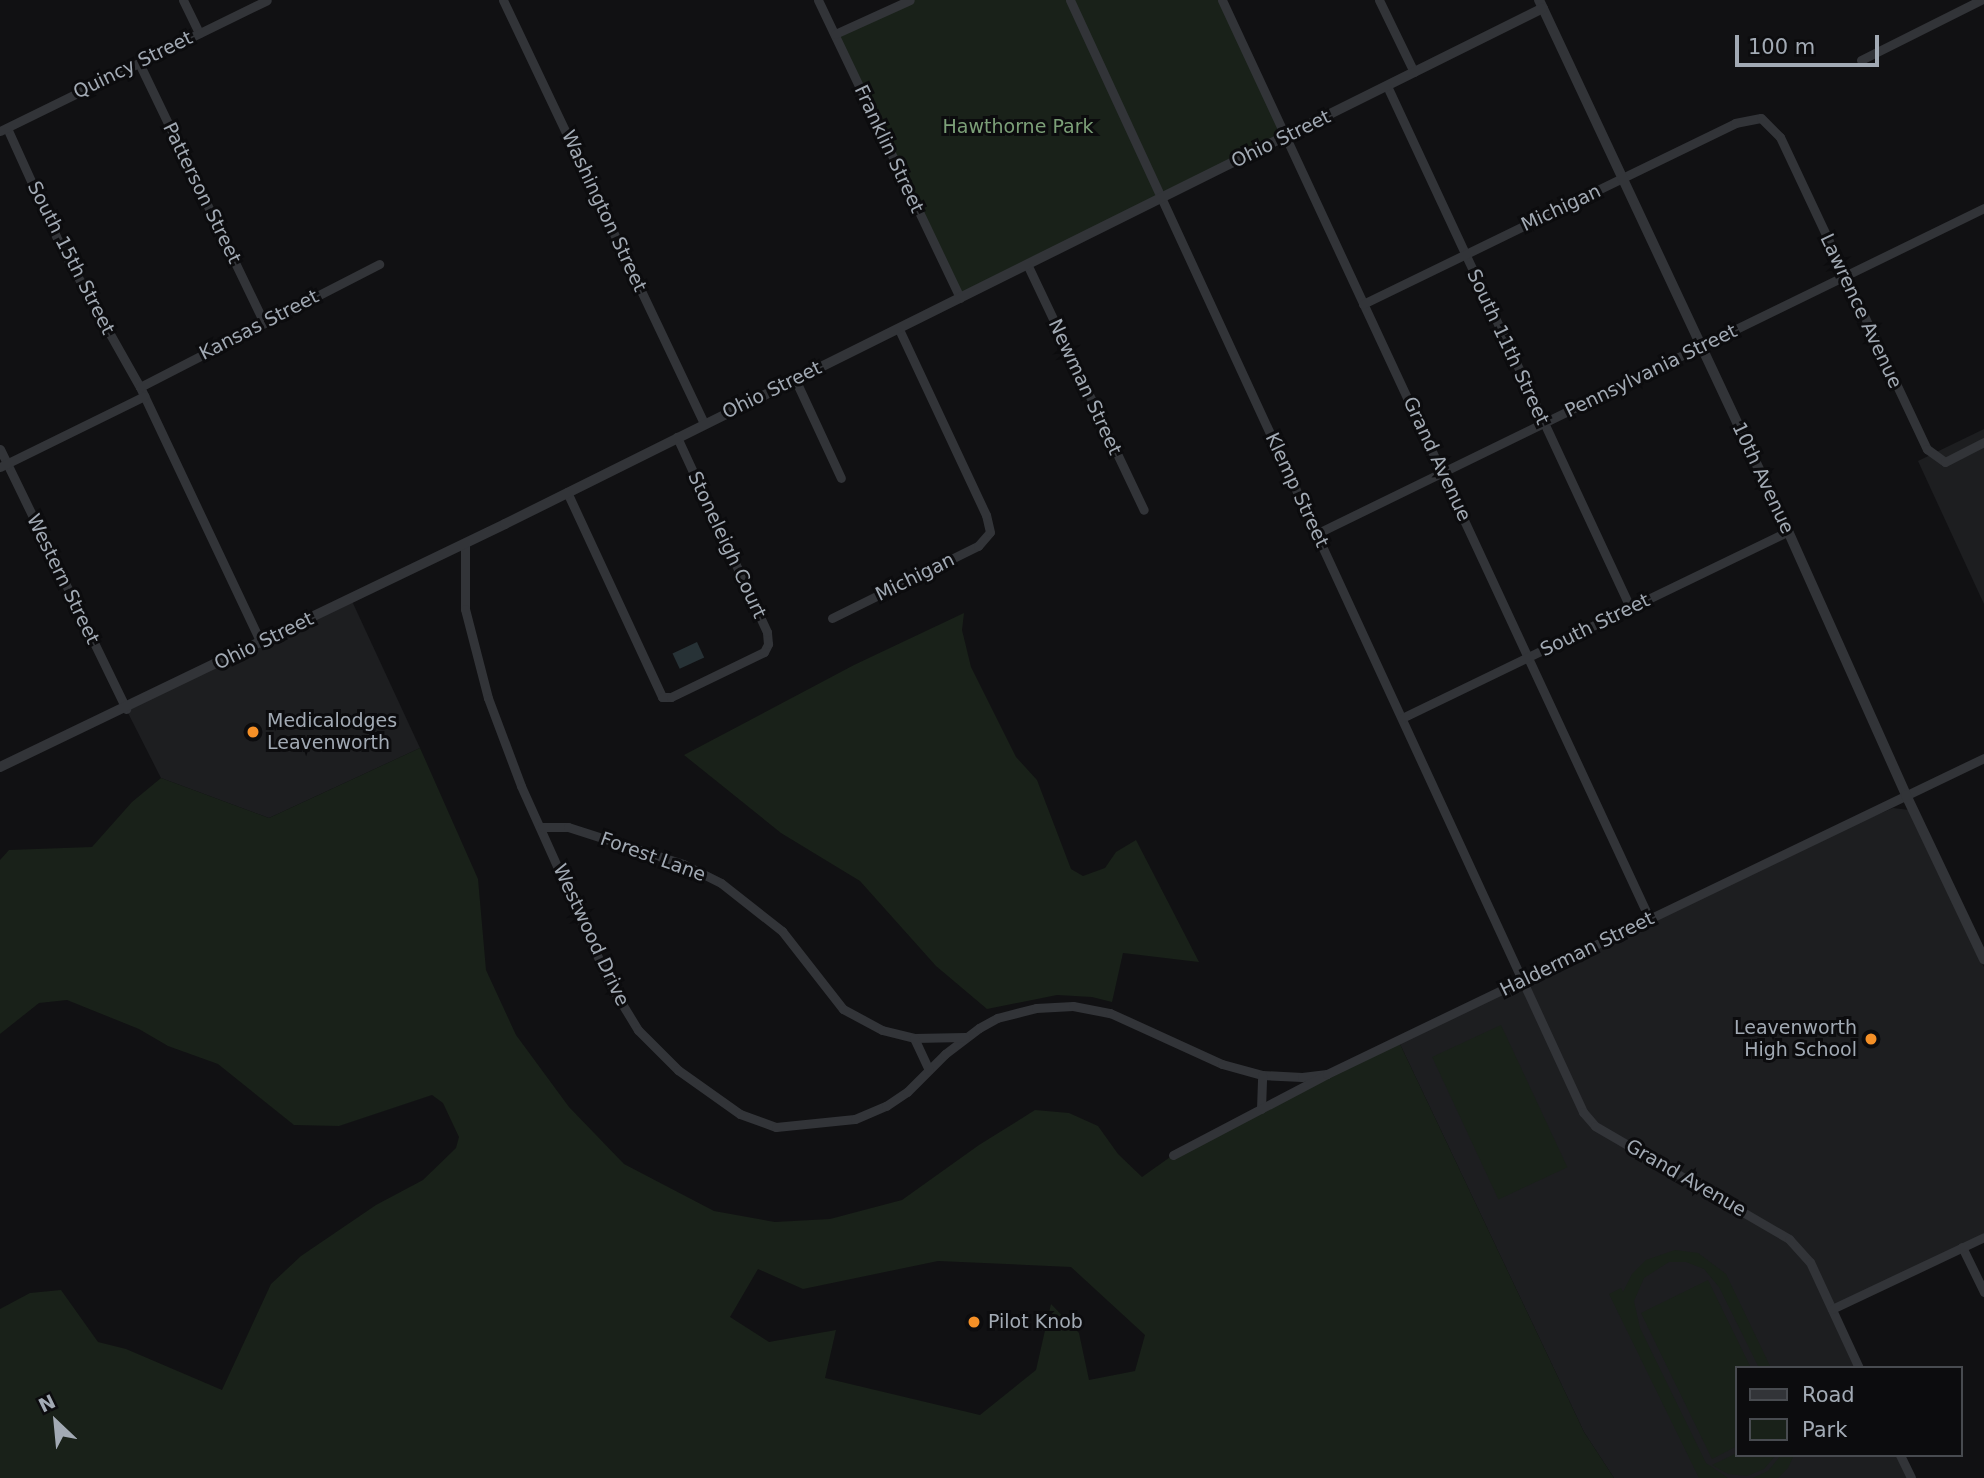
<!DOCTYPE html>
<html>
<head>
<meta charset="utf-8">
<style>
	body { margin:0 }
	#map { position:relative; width:1984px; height:1478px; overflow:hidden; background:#111113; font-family:"DejaVu Sans",sans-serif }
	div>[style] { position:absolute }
	.built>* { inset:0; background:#1d1e20 }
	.green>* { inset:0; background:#192119; transform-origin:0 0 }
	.water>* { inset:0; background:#273236; transform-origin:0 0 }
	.minor>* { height:9px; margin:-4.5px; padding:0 4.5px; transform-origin:4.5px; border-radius:4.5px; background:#323438 }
	.tertiary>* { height:10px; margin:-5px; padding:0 5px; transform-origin:5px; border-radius:5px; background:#323438 }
	.dots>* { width:19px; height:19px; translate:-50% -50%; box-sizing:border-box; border:4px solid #0c0c0e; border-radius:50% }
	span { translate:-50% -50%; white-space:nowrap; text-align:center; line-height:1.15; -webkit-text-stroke:6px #0c0c0e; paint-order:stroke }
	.street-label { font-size:19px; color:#a2aab4 }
	.park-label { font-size:19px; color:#7ca078 }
	.poi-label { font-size:19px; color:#a2aab4 }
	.left { translate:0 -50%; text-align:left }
	.right { translate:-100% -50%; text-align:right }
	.legend { position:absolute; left:1735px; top:1366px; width:228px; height:91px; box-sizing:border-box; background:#0c0c0e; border:2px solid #484b50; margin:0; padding:9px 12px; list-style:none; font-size:21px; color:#a2aab4 }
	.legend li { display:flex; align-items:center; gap:14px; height:35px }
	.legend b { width:35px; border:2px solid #484b50 }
	.north { position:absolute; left:21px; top:1387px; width:70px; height:70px; -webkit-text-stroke:5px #0c0c0e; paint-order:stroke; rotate:334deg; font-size:19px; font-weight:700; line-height:28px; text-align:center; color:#a2aab4 }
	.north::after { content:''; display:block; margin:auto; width:24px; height:32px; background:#a2aab4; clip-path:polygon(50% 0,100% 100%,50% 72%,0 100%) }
	.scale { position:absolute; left:1735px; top:35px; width:144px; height:32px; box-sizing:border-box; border:4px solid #a2aab4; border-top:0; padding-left:9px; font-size:21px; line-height:24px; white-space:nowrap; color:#a2aab4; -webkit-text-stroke:5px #0c0c0e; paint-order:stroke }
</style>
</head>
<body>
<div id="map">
	<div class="built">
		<div style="clip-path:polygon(1984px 429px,1984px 604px,1918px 461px)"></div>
		<div style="clip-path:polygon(351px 599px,420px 748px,269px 818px,161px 778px,126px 709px)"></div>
		<div style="clip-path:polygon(1893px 808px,1909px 810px,1984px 967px,1984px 1237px,1832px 1309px,1859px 1368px,1737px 1368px,1737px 1455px,1900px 1455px,1911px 1478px,1614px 1478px,1584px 1432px,1399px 1042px,1774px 859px)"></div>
	</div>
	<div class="green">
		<div style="clip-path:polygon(910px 0,1222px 0,1285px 137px,960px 298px,835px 34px)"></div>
		<div style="clip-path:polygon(964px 613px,962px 630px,971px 667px,1016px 757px,1037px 780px,1071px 869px,1083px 876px,1105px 868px,1116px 852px,1136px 840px,1199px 962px,1123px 953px,1112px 1002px,1092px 997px,1057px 995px,987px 1009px,936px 966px,860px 881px,781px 833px,684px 755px,854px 665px)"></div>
		<div style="clip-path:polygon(evenodd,420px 748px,478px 879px,486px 970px,516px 1035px,569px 1107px,624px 1164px,714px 1211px,775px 1222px,830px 1219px,902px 1200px,979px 1145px,1035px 1110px,1069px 1113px,1098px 1126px,1118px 1154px,1142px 1177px,1173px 1155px,1399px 1042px,1584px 1432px,1614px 1478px,0 1478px,0 1309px,30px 1293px,61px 1290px,98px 1342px,126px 1349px,222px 1390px,271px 1284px,301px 1256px,376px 1205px,423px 1180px,456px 1148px,459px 1137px,443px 1103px,432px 1095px,339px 1126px,294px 1125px,218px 1064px,168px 1046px,139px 1029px,67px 1000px,39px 1003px,0 1034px,0 860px,9px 850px,92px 847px,132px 802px,161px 778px,269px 818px,420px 748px,938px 1261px,1071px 1267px,1145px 1335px,1135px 1371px,1089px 1380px,1079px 1333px,1051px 1304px,1036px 1370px,980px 1415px,825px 1378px,836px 1330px,769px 1342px,730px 1317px,758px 1269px,803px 1289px,938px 1261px)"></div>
		<div style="left:1501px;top:1025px;width:157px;height:76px;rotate:65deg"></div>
		<div style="clip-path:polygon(1675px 1250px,1698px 1253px,1726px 1274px,1771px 1368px,1759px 1368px,1719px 1287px,1704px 1269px,1686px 1262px,1669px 1262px,1644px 1278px,1634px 1301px,1640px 1328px,1706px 1463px,1728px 1478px,1699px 1478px,1609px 1294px,1621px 1288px,1623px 1292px,1632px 1274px,1646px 1260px)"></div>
		<div style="clip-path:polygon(1708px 1280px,1751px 1368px,1737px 1368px,1737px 1446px,1712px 1459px,1641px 1313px)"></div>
		<div style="clip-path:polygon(1737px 1453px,1737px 1455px,1776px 1455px,1764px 1469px,1747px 1476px,1728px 1474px,1712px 1465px)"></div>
		<div style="clip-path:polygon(1781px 1455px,1794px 1455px,1788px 1468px,1778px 1478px,1753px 1478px,1768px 1471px)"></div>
	</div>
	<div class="water">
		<div style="left:697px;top:642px;width:17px;height:27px;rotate:65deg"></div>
	</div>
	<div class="minor">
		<div style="left:183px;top:0;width:37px;rotate:64deg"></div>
		<div style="left:503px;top:0;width:468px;rotate:64.6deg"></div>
		<div style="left:818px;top:0;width:330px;rotate:64.5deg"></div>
		<div style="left:1070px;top:0;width:1225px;rotate:65.23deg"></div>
		<div style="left:1583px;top:1112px;width:18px;rotate:49deg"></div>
		<div style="left:1595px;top:1126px;width:225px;rotate:30.2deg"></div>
		<div style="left:1789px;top:1239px;width:31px;rotate:48deg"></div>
		<div style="left:1810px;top:1262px;width:117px;rotate:65.2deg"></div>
		<div style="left:1222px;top:0;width:1015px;rotate:65.05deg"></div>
		<div style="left:1379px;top:0;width:80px;rotate:64.1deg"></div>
		<div style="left:835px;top:34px;width:82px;rotate:-24.4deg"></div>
		<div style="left:1861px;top:60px;width:134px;rotate:-26.6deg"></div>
		<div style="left:139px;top:63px;width:288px;rotate:64.3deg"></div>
		<div style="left:1387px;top:86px;width:575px;rotate:65deg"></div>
		<div style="left:7px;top:128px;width:131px;rotate:65.6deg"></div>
		<div style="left:61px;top:247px;width:161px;rotate:60.6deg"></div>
		<div style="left:140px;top:387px;width:283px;rotate:64.7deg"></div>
		<div style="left:0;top:131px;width:297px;rotate:-26.1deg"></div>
		<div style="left:1027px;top:264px;width:272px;rotate:64.6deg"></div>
		<div style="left:1363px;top:304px;width:414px;rotate:-25.9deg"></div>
		<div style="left:1735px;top:123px;width:26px;rotate:-11deg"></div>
		<div style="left:1761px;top:118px;width:27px;rotate:45deg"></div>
		<div style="left:1780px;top:137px;width:345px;rotate:64.8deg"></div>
		<div style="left:1927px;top:449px;width:22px;rotate:36deg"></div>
		<div style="left:1945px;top:462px;width:44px;rotate:-27.1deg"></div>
		<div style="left:795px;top:379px;width:109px;rotate:65.1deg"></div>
		<div style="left:140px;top:387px;width:269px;rotate:-27.2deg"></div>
		<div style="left:0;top:449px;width:289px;rotate:64.1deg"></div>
		<div style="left:0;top:467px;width:161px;rotate:-26.2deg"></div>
		<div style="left:567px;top:492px;width:226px;rotate:65.1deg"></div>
		<div style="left:662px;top:697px;width:9px"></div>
		<div style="left:671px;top:697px;width:103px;rotate:-25.8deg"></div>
		<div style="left:764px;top:652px;width:9px;rotate:-63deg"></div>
		<div style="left:768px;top:644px;width:12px;rotate:-95deg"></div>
		<div style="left:767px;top:632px;width:215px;rotate:-114.8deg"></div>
		<div style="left:1318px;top:533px;width:741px;rotate:-26.01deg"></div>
		<div style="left:465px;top:543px;width:66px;rotate:90deg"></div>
		<div style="left:465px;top:609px;width:92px;rotate:75.5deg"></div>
		<div style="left:488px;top:698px;width:94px;rotate:69.4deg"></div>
		<div style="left:521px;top:786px;width:217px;rotate:65.8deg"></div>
		<div style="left:610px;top:984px;width:54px;rotate:58.7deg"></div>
		<div style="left:638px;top:1030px;width:57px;rotate:45deg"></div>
		<div style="left:678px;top:1070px;width:76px;rotate:35.4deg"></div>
		<div style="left:740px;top:1114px;width:38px;rotate:20deg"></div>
		<div style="left:776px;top:1127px;width:79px;rotate:-5.8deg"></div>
		<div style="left:855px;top:1119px;width:34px;rotate:-23deg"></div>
		<div style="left:886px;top:1106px;width:25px;rotate:-34deg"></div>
		<div style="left:907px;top:1092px;width:54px;rotate:-45deg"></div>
		<div style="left:945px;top:1054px;width:43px;rotate:-37.4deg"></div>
		<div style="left:979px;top:1028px;width:21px;rotate:-29deg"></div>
		<div style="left:997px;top:1018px;width:40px;rotate:-14.4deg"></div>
		<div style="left:1036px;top:1008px;width:37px;rotate:-3deg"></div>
		<div style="left:1073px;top:1006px;width:38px;rotate:11deg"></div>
		<div style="left:1110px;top:1013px;width:123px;rotate:24.5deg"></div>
		<div style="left:1222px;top:1064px;width:41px;rotate:15.4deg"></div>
		<div style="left:1262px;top:1075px;width:40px;rotate:2.9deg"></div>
		<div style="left:1302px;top:1077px;width:25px;rotate:-7deg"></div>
		<div style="left:832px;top:618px;width:163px;rotate:-26.3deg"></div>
		<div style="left:978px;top:546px;width:18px;rotate:-49deg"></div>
		<div style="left:990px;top:532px;width:17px;rotate:-103deg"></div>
		<div style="left:986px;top:515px;width:205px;rotate:-115.1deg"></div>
		<div style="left:1402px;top:718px;width:429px;rotate:-25.8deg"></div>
		<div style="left:542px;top:827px;width:26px"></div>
		<div style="left:568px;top:827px;width:121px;rotate:17.8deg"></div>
		<div style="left:683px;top:864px;width:42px;rotate:26.6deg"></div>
		<div style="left:721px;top:883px;width:78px;rotate:38.2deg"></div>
		<div style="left:782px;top:931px;width:99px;rotate:52deg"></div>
		<div style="left:843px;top:1009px;width:44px;rotate:28.3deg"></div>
		<div style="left:882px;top:1030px;width:33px;rotate:14deg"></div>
		<div style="left:914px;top:1038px;width:51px;rotate:-1.1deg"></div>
		<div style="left:914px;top:1038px;width:35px;rotate:65deg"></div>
		<div style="left:1261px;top:1109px;width:34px;rotate:-88deg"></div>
		<div style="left:1173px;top:1155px;width:174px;rotate:-27.7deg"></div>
		<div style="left:1327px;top:1074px;width:729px;rotate:-25.69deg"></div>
		<div style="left:1962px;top:1247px;width:50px;rotate:63.9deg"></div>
		<div style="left:1832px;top:1309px;width:168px;rotate:-25.3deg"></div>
		<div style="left:1900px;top:1455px;width:25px;rotate:64deg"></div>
	</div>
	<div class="tertiary">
		<div style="left:1539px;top:0;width:586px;rotate:64.88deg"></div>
		<div style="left:1788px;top:531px;width:289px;rotate:65.9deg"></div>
		<div style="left:1906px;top:795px;width:182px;rotate:64.6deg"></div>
		<div style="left:0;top:767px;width:560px;rotate:-25.7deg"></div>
		<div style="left:505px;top:524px;width:1159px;rotate:-26.43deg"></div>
	</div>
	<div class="dots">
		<div style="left:253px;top:732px;background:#f59027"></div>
		<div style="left:1871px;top:1039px;background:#f59027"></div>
		<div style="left:974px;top:1322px;background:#f59027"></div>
	</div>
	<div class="street-label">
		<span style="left:133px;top:65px;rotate:-26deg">Quincy Street</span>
		<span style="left:1281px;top:139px;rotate:-26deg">Ohio Street</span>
		<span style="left:889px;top:149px;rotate:65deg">Franklin Street</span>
		<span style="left:202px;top:193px;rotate:64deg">Patterson Street</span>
		<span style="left:1561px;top:208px;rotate:-25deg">Michigan</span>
		<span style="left:604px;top:211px;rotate:65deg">Washington Street</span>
		<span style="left:71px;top:258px;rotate:63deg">South 15th Street</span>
		<span style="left:1861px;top:311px;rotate:65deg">Lawrence Avenue</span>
		<span style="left:259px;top:325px;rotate:-27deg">Kansas Street</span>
		<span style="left:1508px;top:347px;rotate:65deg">South 11th Street</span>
		<span style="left:1651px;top:371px;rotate:-26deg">Pennsylvania Street</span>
		<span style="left:1085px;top:387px;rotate:65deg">Newman Street</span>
		<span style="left:772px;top:390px;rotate:-26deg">Ohio Street</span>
		<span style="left:1437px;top:459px;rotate:65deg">Grand Avenue</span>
		<span style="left:1763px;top:478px;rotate:65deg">10th Avenue</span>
		<span style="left:1297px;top:490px;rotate:65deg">Klemp Street</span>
		<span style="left:727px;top:545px;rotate:65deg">Stoneleigh Court</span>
		<span style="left:915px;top:577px;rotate:-26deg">Michigan</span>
		<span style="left:63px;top:579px;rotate:64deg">Western Street</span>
		<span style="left:1595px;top:625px;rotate:-26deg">South Street</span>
		<span style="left:264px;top:641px;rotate:-26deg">Ohio Street</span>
		<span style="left:653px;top:857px;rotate:20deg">Forest Lane</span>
		<span style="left:591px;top:935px;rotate:65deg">Westwood Drive</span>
		<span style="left:1577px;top:954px;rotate:-26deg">Halderman Street</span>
		<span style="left:1686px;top:1178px;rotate:30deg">Grand Avenue</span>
	</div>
	<div class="park-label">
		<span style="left:1018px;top:127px">Hawthorne Park</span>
	</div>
	<div class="poi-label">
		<span class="left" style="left:267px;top:732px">Medicalodges<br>Leavenworth</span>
		<span class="right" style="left:1857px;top:1039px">Leavenworth<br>High School</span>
		<span class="left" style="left:988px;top:1322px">Pilot Knob</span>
	</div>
	<ul class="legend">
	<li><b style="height:9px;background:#323438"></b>Road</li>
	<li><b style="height:19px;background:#192119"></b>Park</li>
	</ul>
	<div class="north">N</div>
	<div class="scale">100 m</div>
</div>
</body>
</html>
